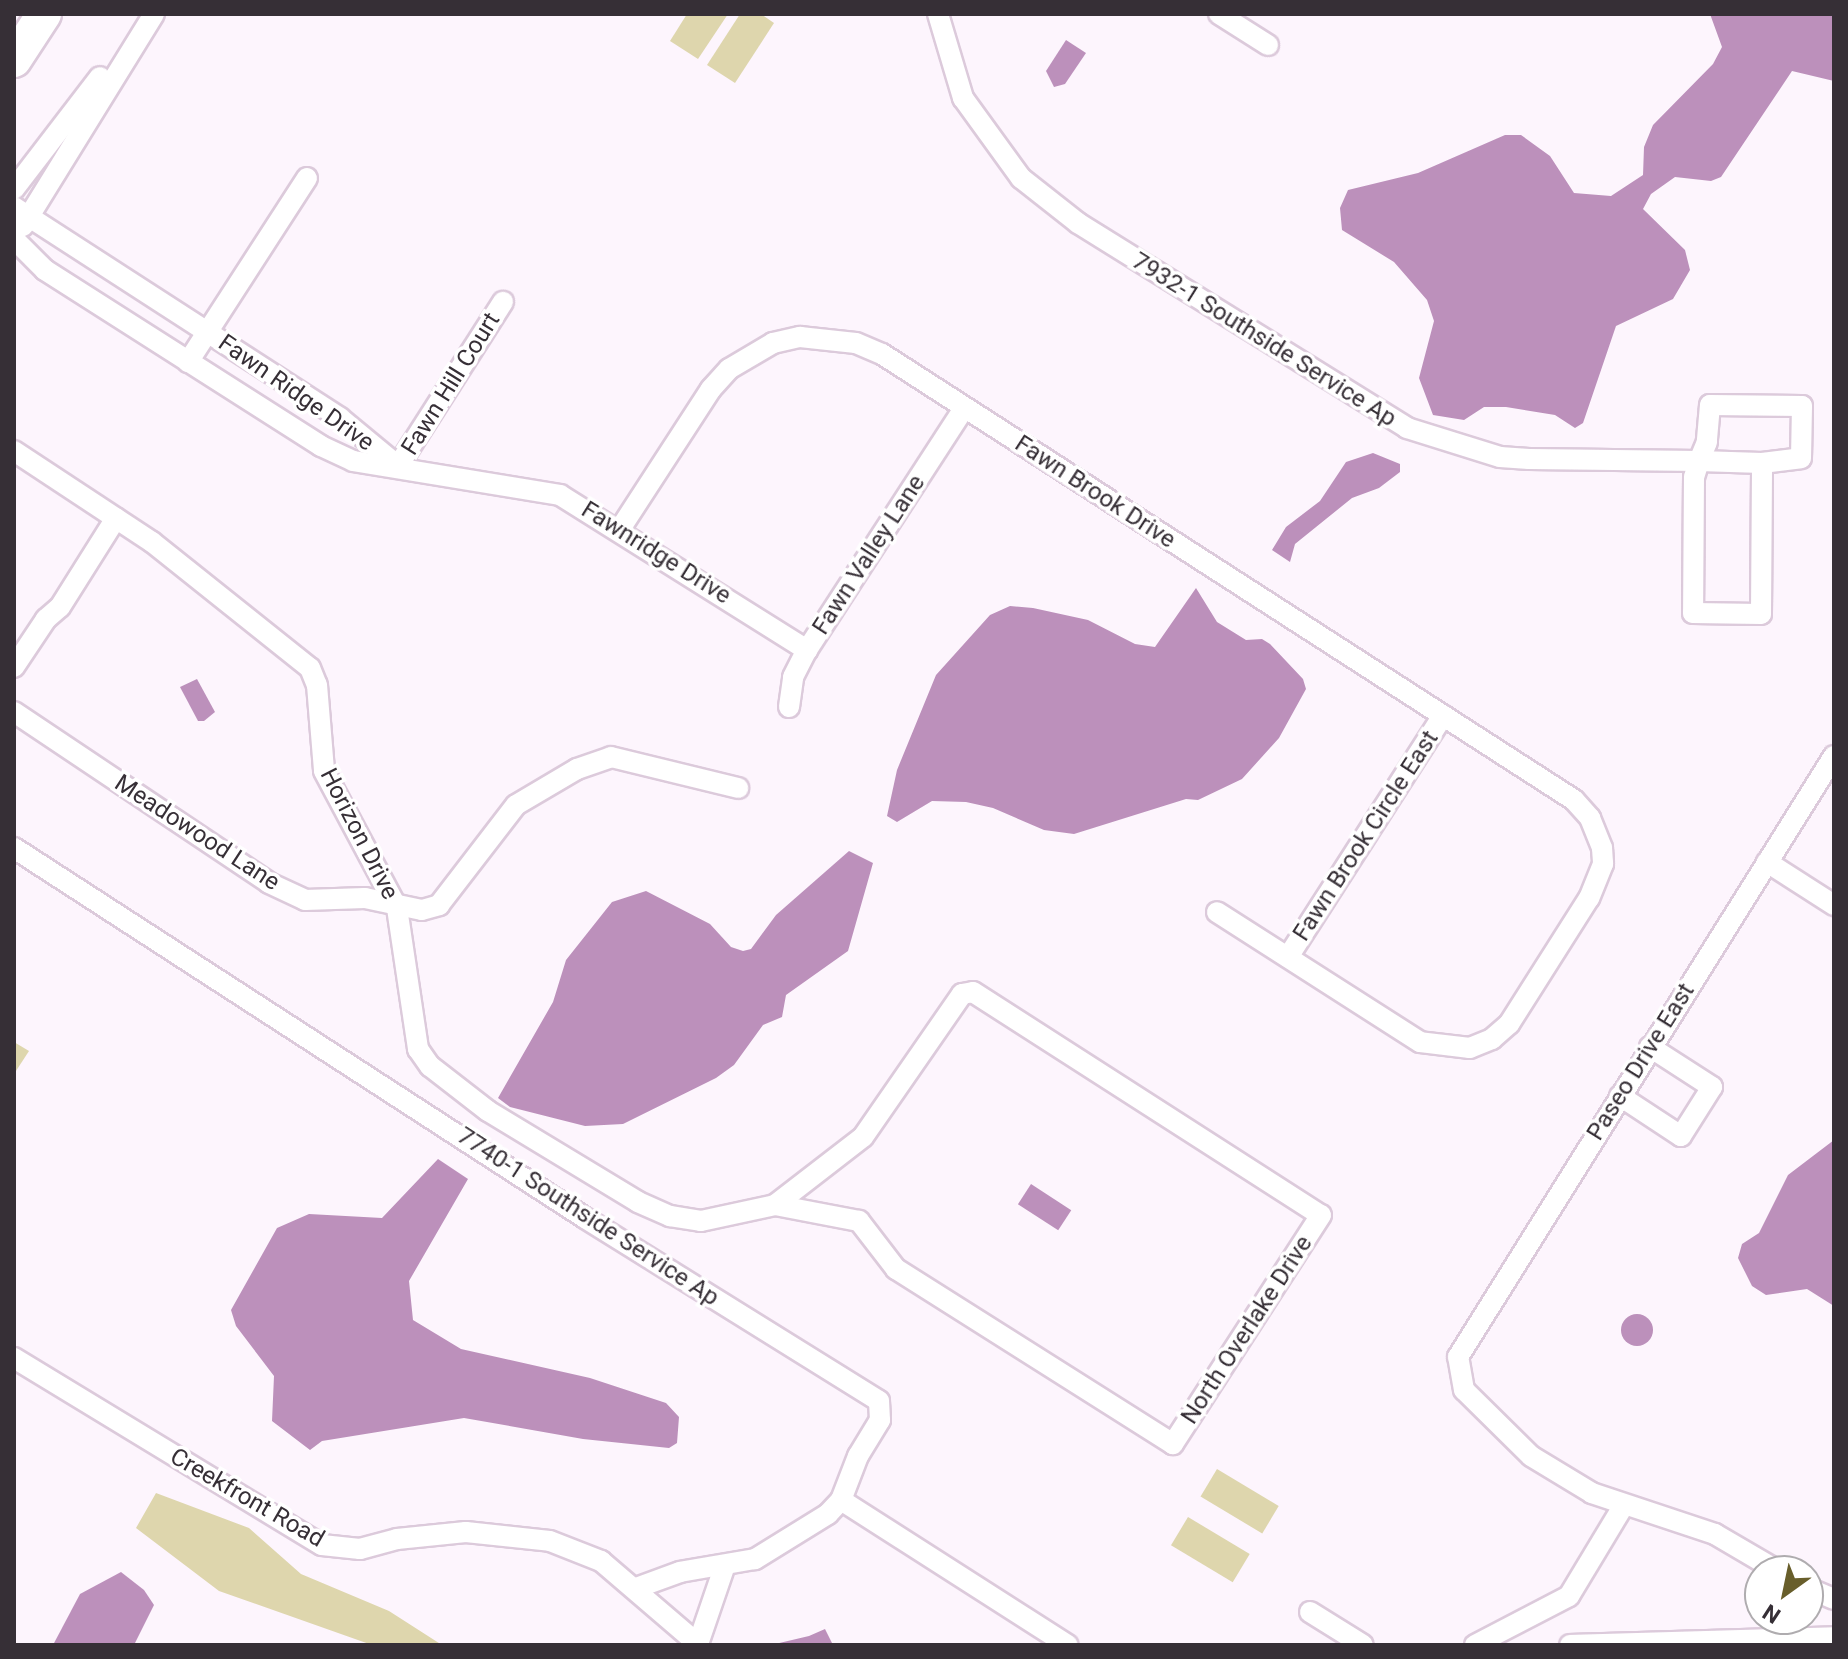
<!DOCTYPE html>
<html>
<head>
<meta charset="utf-8">
<style>
	body { margin:0 }
	#map { position:relative; width:1848px; height:1659px; overflow:hidden; background:#fdf5fd; font-family:Roboto,sans-serif }
	div>[style] { position:absolute }
	.green>* { inset:0; background:#ded6ad; transform-origin:0 0 }
	.water>* { inset:0; background:#bc90bb; transform-origin:0 0 }
	.round { border-radius:50% }
	.roads { filter:drop-shadow(2px 0 #dccadb) drop-shadow(-2px 0 #dccadb) drop-shadow(0 2px #dccadb) drop-shadow(0 -2px #dccadb) }
	.minor>* { height:20px; margin:-10px; padding:0 10px; transform-origin:10px; border-radius:10px; background:#fff }
	.trunk>* { height:34px; margin:-17px; padding:0 17px; transform-origin:17px; border-radius:17px; background:#fff }
	span { translate:-50% -50%; white-space:nowrap; text-align:center; line-height:1.15; -webkit-text-stroke:7px #fff; paint-order:stroke }
	.street-label { font-size:24px; color:#362f36 }
	.frame { position:absolute; inset:0; border:16px solid #362f36; pointer-events:none }
	.north { position:absolute; left:1744px; top:1555px; width:80px; height:80px; box-sizing:border-box; background:#fff; border:2px solid #afacaf; border-radius:50%; rotate:213deg; font-size:22px; font-weight:700; line-height:32px; text-align:center; color:#362f36 }
	.north::after { content:''; display:block; margin:auto; width:28px; height:36px; background:#685e2b; clip-path:polygon(50% 0,100% 100%,50% 72%,0 100%) }
</style>
</head>
<body>
<div id="map">
	<div class="green">
		<div style="clip-path:polygon(687px 14px,728px 14px,698px 59px,670px 41px)"></div>
		<div style="clip-path:polygon(740px 14px,761px 14px,774px 23px,735px 83px,707px 65px)"></div>
		<div style="clip-path:polygon(14px 1042px,29px 1051px,14px 1074px)"></div>
		<div style="left:1217px;top:1469px;width:72px;height:32px;rotate:31deg"></div>
		<div style="clip-path:polygon(156px 1493px,249px 1528px,301px 1574px,389px 1611px,442px 1645px,372px 1645px,219px 1591px,136px 1528px)"></div>
		<div style="left:1188px;top:1517px;width:72px;height:33px;rotate:31deg"></div>
	</div>
	<div class="water">
		<div style="clip-path:polygon(1710px 14px,1834px 14px,1834px 81px,1792px 71px,1721px 177px,1711px 181px,1675px 177px,1651px 194px,1643px 209px,1685px 250px,1690px 270px,1673px 299px,1616px 326px,1583px 423px,1575px 428px,1555px 415px,1506px 407px,1484px 407px,1464px 420px,1433px 415px,1419px 378px,1434px 321px,1427px 300px,1394px 262px,1342px 230px,1340px 208px,1348px 190px,1418px 173px,1505px 135px,1521px 135px,1550px 156px,1574px 193px,1611px 196px,1643px 175px,1644px 147px,1653px 125px,1713px 64px,1722px 47px)"></div>
		<div style="clip-path:polygon(1066px 40px,1086px 53px,1065px 84px,1054px 87px,1046px 71px)"></div>
		<div style="clip-path:polygon(1373px 453px,1400px 464px,1400px 472px,1379px 488px,1352px 498px,1295px 544px,1290px 562px,1272px 550px,1286px 527px,1320px 501px,1346px 462px)"></div>
		<div style="clip-path:polygon(1196px 588px,1217px 622px,1246px 640px,1262px 639px,1270px 644px,1303px 679px,1306px 689px,1279px 738px,1242px 779px,1198px 800px,1186px 799px,1074px 834px,1044px 830px,993px 808px,966px 802px,932px 801px,897px 822px,887px 816px,897px 770px,936px 675px,990px 615px,1010px 606px,1033px 608px,1088px 620px,1135px 644px,1155px 647px)"></div>
		<div style="clip-path:polygon(197px 679px,215px 712px,204px 721px,198px 721px,180px 687px)"></div>
		<div style="clip-path:polygon(849px 851px,873px 863px,848px 951px,786px 995px,782px 1017px,763px 1025px,734px 1065px,716px 1078px,623px 1124px,585px 1126px,510px 1107px,498px 1098px,553px 1002px,566px 960px,612px 902px,646px 891px,710px 924px,731px 947px,743px 951px,751px 949px,776px 915px)"></div>
		<div style="clip-path:polygon(1834px 1140px,1834px 1306px,1807px 1289px,1766px 1295px,1752px 1286px,1738px 1258px,1742px 1244px,1759px 1233px,1788px 1175px)"></div>
		<div style="clip-path:polygon(438px 1159px,468px 1179px,409px 1281px,413px 1320px,461px 1349px,590px 1378px,666px 1403px,679px 1417px,677px 1443px,669px 1448px,583px 1439px,464px 1418px,322px 1441px,310px 1450px,272px 1421px,274px 1376px,236px 1326px,231px 1310px,277px 1228px,309px 1214px,382px 1218px)"></div>
		<div style="left:1031px;top:1184px;width:48px;height:24px;rotate:33deg"></div>
		<div class="round" style="left:1621px;top:1314px;width:32px;height:32px"></div>
		<div style="clip-path:polygon(121px 1572px,144px 1590px,154px 1605px,134px 1645px,53px 1645px,80px 1594px)"></div>
		<div style="clip-path:polygon(825px 1629px,833px 1645px,775px 1644px,809px 1636px)"></div>
	</div>
	<div class="roads">
		<div class="minor">
			<div style="left:938px;top:14px;width:88px;rotate:73.4deg"></div>
			<div style="left:963px;top:98px;width:99px;rotate:54.1deg"></div>
			<div style="left:1021px;top:178px;width:73px;rotate:38.3deg"></div>
			<div style="left:1078px;top:223px;width:388px;rotate:31.9deg"></div>
			<div style="left:1407px;top:428px;width:97px;rotate:17.3deg"></div>
			<div style="left:1500px;top:457px;width:29px;rotate:4deg"></div>
			<div style="left:1529px;top:459px;width:170px;rotate:0.7deg"></div>
			<div style="left:1699px;top:461px;width:63px;rotate:1.8deg"></div>
			<div style="left:1762px;top:463px;width:39px;rotate:-7deg"></div>
			<div style="left:1801px;top:458px;width:52px;rotate:-88.9deg"></div>
			<div style="left:1802px;top:406px;width:92px;rotate:-179.4deg"></div>
			<div style="left:1710px;top:405px;width:37px;rotate:95deg"></div>
			<div style="left:1707px;top:442px;width:21px;rotate:113deg"></div>
			<div style="left:1699px;top:461px;width:17px;rotate:107deg"></div>
			<div style="left:1694px;top:477px;width:136px;rotate:90.4deg"></div>
			<div style="left:1693px;top:613px;width:68px;rotate:0.8deg"></div>
			<div style="left:1761px;top:614px;width:151px;rotate:-89.6deg"></div>
			<div style="left:1219px;top:14px;width:58px;rotate:32.3deg"></div>
			<div style="left:14px;top:189px;width:141px;rotate:-52.5deg"></div>
			<div style="left:14px;top:207px;width:388px;rotate:32.9deg"></div>
			<div style="left:340px;top:418px;width:75px;rotate:39.6deg"></div>
			<div style="left:23px;top:226px;width:249px;rotate:-58.3deg"></div>
			<div style="left:14px;top:239px;width:44px;rotate:45deg"></div>
			<div style="left:45px;top:270px;width:327px;rotate:32.5deg"></div>
			<div style="left:321px;top:446px;width:35px;rotate:25deg"></div>
			<div style="left:353px;top:461px;width:210px;rotate:9.3deg"></div>
			<div style="left:560px;top:495px;width:292px;rotate:32.1deg"></div>
			<div style="left:188px;top:362px;width:219px;rotate:-57.1deg"></div>
			<div style="left:14px;top:451px;width:165px;rotate:33.4deg"></div>
			<div style="left:152px;top:542px;width:202px;rotate:38.6deg"></div>
			<div style="left:310px;top:668px;width:18px;rotate:68deg"></div>
			<div style="left:317px;top:685px;width:86px;rotate:85.3deg"></div>
			<div style="left:324px;top:771px;width:155px;rotate:61.9deg"></div>
			<div style="left:397px;top:908px;width:143px;rotate:81.5deg"></div>
			<div style="left:418px;top:1049px;width:21px;rotate:55deg"></div>
			<div style="left:430px;top:1066px;width:73px;rotate:37.8deg"></div>
			<div style="left:488px;top:1111px;width:175px;rotate:31.2deg"></div>
			<div style="left:638px;top:1202px;width:35px;rotate:24deg"></div>
			<div style="left:670px;top:1216px;width:31px;rotate:9deg"></div>
			<div style="left:701px;top:1221px;width:76px;rotate:-12.2deg"></div>
			<div style="left:775px;top:1205px;width:111px;rotate:-37.7deg"></div>
			<div style="left:863px;top:1137px;width:174px;rotate:-55.3deg"></div>
			<div style="left:962px;top:994px;width:11px;rotate:-10deg"></div>
			<div style="left:973px;top:992px;width:413px;rotate:32.7deg"></div>
			<div style="left:1321px;top:1215px;width:273px;rotate:122.9deg"></div>
			<div style="left:1173px;top:1444px;width:328px;rotate:-147.7deg"></div>
			<div style="left:896px;top:1269px;width:61px;rotate:-127.6deg"></div>
			<div style="left:859px;top:1221px;width:86px;rotate:-169.2deg"></div>
			<div style="left:398px;top:466px;width:195px;rotate:-57.4deg"></div>
			<div style="left:620px;top:529px;width:167px;rotate:-57deg"></div>
			<div style="left:711px;top:389px;width:27px;rotate:-48deg"></div>
			<div style="left:729px;top:369px;width:51px;rotate:-30.6deg"></div>
			<div style="left:773px;top:343px;width:28px;rotate:-13deg"></div>
			<div style="left:800px;top:337px;width:56px;rotate:6.1deg"></div>
			<div style="left:856px;top:343px;width:28px;rotate:23deg"></div>
			<div style="left:882px;top:354px;width:823px;rotate:32.8deg"></div>
			<div style="left:1574px;top:800px;width:24px;rotate:48deg"></div>
			<div style="left:1590px;top:818px;width:32px;rotate:68deg"></div>
			<div style="left:1602px;top:848px;width:16px;rotate:86deg"></div>
			<div style="left:1603px;top:864px;width:37px;rotate:112deg"></div>
			<div style="left:1589px;top:898px;width:149px;rotate:122.4deg"></div>
			<div style="left:1509px;top:1024px;width:23px;rotate:139deg"></div>
			<div style="left:1492px;top:1039px;width:24px;rotate:158deg"></div>
			<div style="left:1470px;top:1048px;width:50px;rotate:-173.2deg"></div>
			<div style="left:1420px;top:1042px;width:241px;rotate:-147.4deg"></div>
			<div style="left:14px;top:667px;width:58px;rotate:-56.3deg"></div>
			<div style="left:46px;top:619px;width:18px;rotate:-41deg"></div>
			<div style="left:60px;top:607px;width:105px;rotate:-57.8deg"></div>
			<div style="left:789px;top:707px;width:30px;rotate:-82deg"></div>
			<div style="left:793px;top:677px;width:30px;rotate:-63deg"></div>
			<div style="left:807px;top:650px;width:288px;rotate:-57deg"></div>
			<div style="left:14px;top:712px;width:307px;rotate:33.8deg"></div>
			<div style="left:269px;top:883px;width:40px;rotate:25deg"></div>
			<div style="left:305px;top:900px;width:60px;rotate:-1.9deg"></div>
			<div style="left:365px;top:898px;width:58px;rotate:11.9deg"></div>
			<div style="left:422px;top:910px;width:18px;rotate:-16deg"></div>
			<div style="left:439px;top:905px;width:126px;rotate:-52.4deg"></div>
			<div style="left:516px;top:805px;width:71px;rotate:-30.5deg"></div>
			<div style="left:577px;top:769px;width:36px;rotate:-19deg"></div>
			<div style="left:611px;top:757px;width:131px;rotate:13.7deg"></div>
			<div style="left:14px;top:848px;width:680px;rotate:32.94deg"></div>
			<div style="left:585px;top:1218px;width:346px;rotate:31.9deg"></div>
			<div style="left:879px;top:1401px;width:19px;rotate:87deg"></div>
			<div style="left:880px;top:1420px;width:42px;rotate:121.4deg"></div>
			<div style="left:858px;top:1456px;width:47px;rotate:111.1deg"></div>
			<div style="left:841px;top:1500px;width:19px;rotate:133deg"></div>
			<div style="left:828px;top:1514px;width:86px;rotate:148.3deg"></div>
			<div style="left:755px;top:1559px;width:76px;rotate:170.2deg"></div>
			<div style="left:680px;top:1572px;width:47px;rotate:160deg"></div>
			<div style="left:1767px;top:862px;width:80px;rotate:32.7deg"></div>
			<div style="left:1288px;top:957px;width:287px;rotate:-57.3deg"></div>
			<div style="left:1620px;top:1096px;width:73px;rotate:33.3deg"></div>
			<div style="left:1681px;top:1136px;width:58px;rotate:-57.7deg"></div>
			<div style="left:1712px;top:1087px;width:74px;rotate:-147.2deg"></div>
			<div style="left:14px;top:1358px;width:360px;rotate:31.3deg"></div>
			<div style="left:322px;top:1545px;width:38px;rotate:6deg"></div>
			<div style="left:360px;top:1549px;width:38px;rotate:-15deg"></div>
			<div style="left:397px;top:1539px;width:69px;rotate:-5.8deg"></div>
			<div style="left:466px;top:1532px;width:84px;rotate:6.1deg"></div>
			<div style="left:550px;top:1541px;width:55px;rotate:21.4deg"></div>
			<div style="left:601px;top:1561px;width:129px;rotate:40.6deg"></div>
			<div style="left:841px;top:1500px;width:269px;rotate:32.6deg"></div>
			<div style="left:1778px;top:1571px;width:73px;rotate:-149.6deg"></div>
			<div style="left:1715px;top:1534px;width:130px;rotate:-161.6deg"></div>
			<div style="left:1592px;top:1493px;width:71px;rotate:-148.8deg"></div>
			<div style="left:1531px;top:1456px;width:94px;rotate:-135.4deg"></div>
			<div style="left:1464px;top:1390px;width:34px;rotate:-100deg"></div>
			<div style="left:1458px;top:1357px;width:709px;rotate:-57.97deg"></div>
			<div style="left:1808px;top:1588px;width:28px;rotate:23deg"></div>
			<div style="left:1310px;top:1612px;width:62px;rotate:31.9deg"></div>
			<div style="left:698px;top:1644px;width:80px;rotate:-71.1deg"></div>
			<div style="left:1475px;top:1645px;width:106px;rotate:-27.5deg"></div>
			<div style="left:1569px;top:1596px;width:106px;rotate:-58.9deg"></div>
			<div style="left:1570px;top:1645px;width:264px;rotate:-1.7deg"></div>
		</div>
		<div class="trunk">
			<div style="left:14px;top:60px;width:55px;rotate:-56.9deg"></div>
		</div>
	</div>
	<div class="street-label">
		<span style="left:1264px;top:340px;rotate:32deg">7932-1 Southside Service Ap</span>
		<span style="left:451px;top:384px;rotate:-58deg">Fawn Hill Court</span>
		<span style="left:296px;top:393px;rotate:35deg">Fawn Ridge Drive</span>
		<span style="left:1095px;top:492px;rotate:33deg">Fawn Brook Drive</span>
		<span style="left:656px;top:553px;rotate:32deg">Fawnridge Drive</span>
		<span style="left:869px;top:555px;rotate:-57deg">Fawn Valley Lane</span>
		<span style="left:197px;top:833px;rotate:33deg">Meadowood Lane</span>
		<span style="left:359px;top:834px;rotate:63deg">Horizon Drive</span>
		<span style="left:1366px;top:836px;rotate:-57deg">Fawn Brook Circle East</span>
		<span style="left:1641px;top:1062px;rotate:-58deg">Paseo Drive East</span>
		<span style="left:588px;top:1217px;rotate:33deg">7740-1 Southside Service Ap</span>
		<span style="left:1247px;top:1330px;rotate:-57deg">North Overlake Drive</span>
		<span style="left:247px;top:1498px;rotate:30deg">Creekfront Road</span>
	</div>
	<div class="frame"></div>
	<div class="north">N</div>
</div>
</body>
</html>
